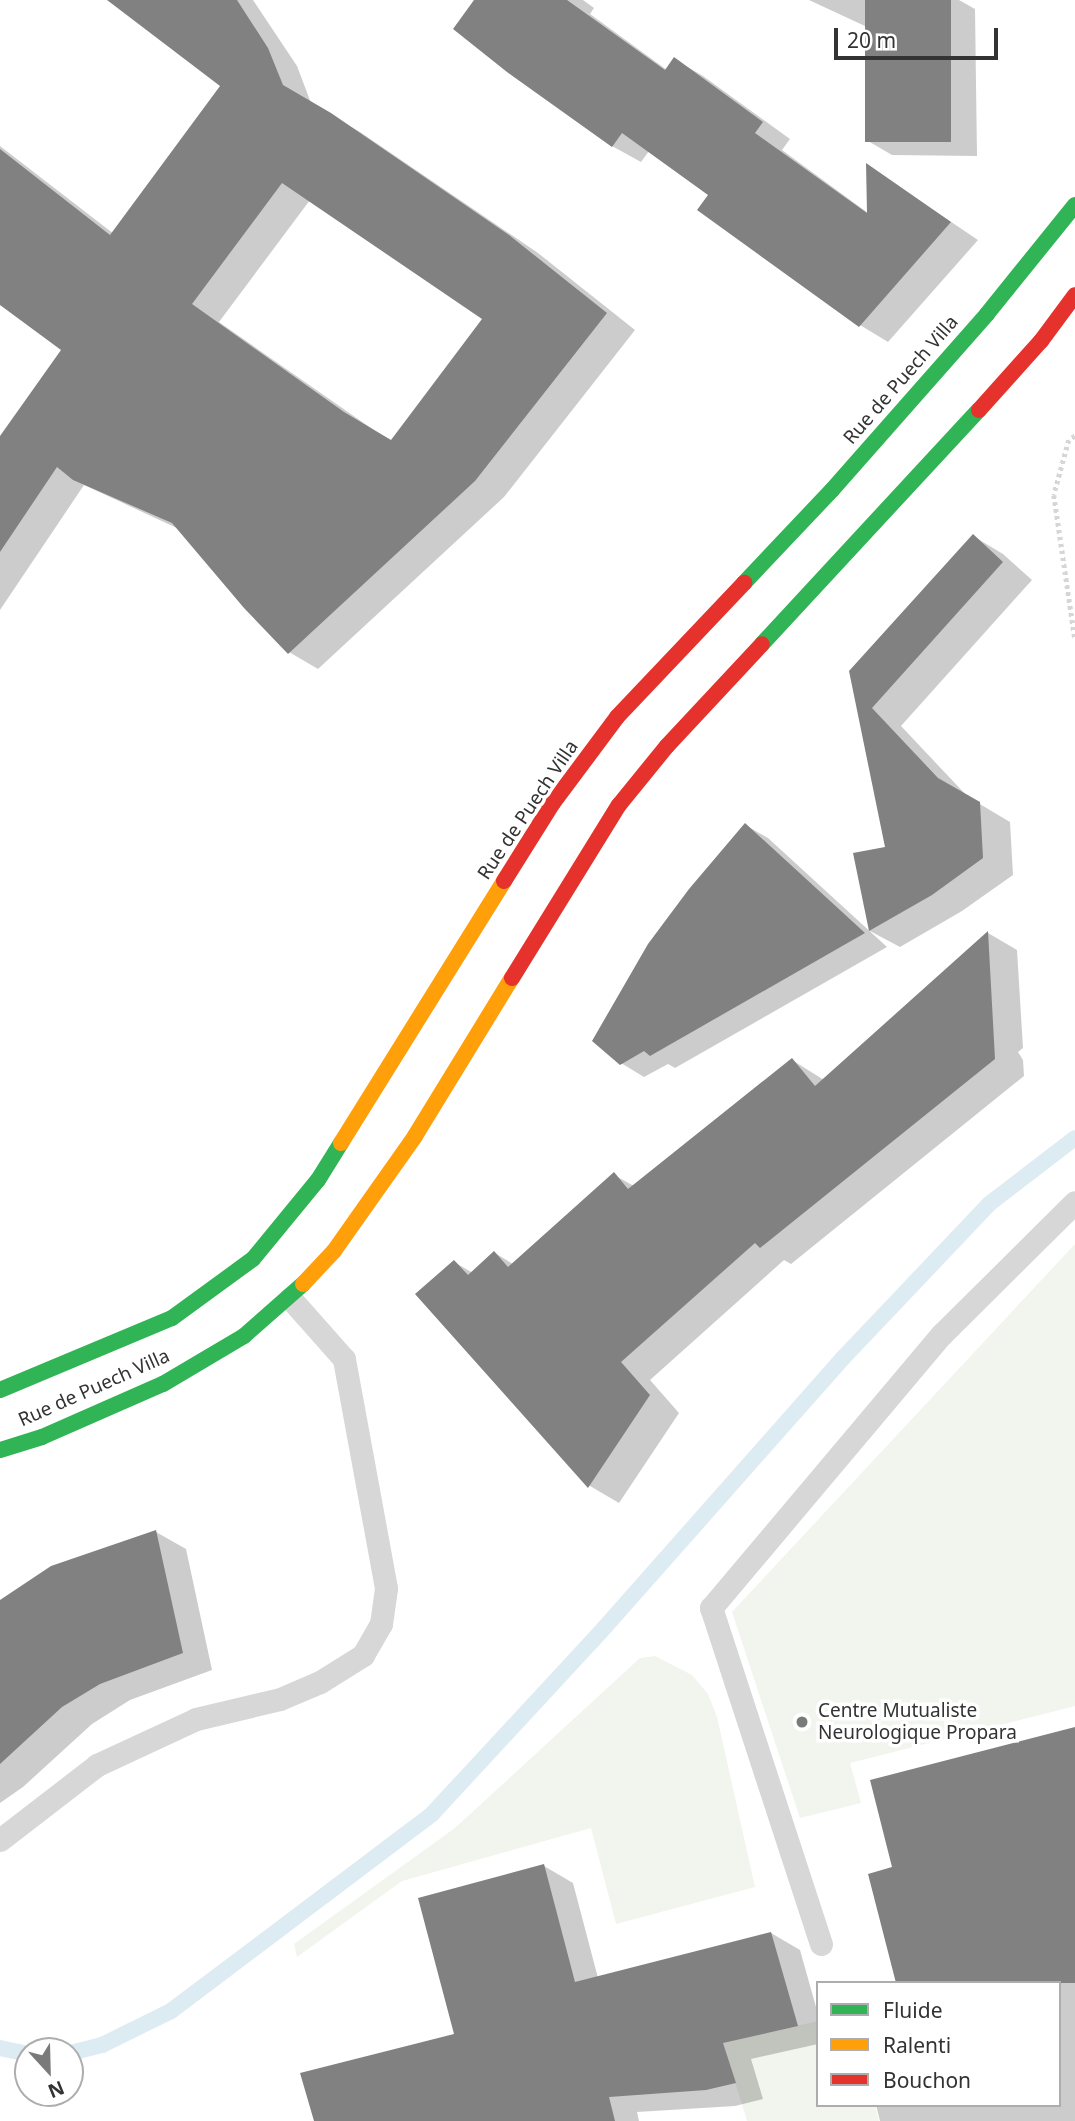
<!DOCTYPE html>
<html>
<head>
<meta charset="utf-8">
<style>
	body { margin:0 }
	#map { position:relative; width:1075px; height:2121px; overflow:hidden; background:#fff; font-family:"Noto Sans",sans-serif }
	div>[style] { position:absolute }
	.green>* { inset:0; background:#f1f5ed }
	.shadow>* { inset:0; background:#0003 }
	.stream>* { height:16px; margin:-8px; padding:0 8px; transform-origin:8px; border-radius:8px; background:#ddebf3 }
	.building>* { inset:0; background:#818181; transform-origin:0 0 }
	.path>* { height:4.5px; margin-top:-2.25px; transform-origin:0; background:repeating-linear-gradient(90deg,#d6d6d6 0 3.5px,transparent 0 7px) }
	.lane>* { height:23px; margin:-11.5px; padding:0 11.5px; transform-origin:11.5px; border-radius:11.5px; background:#d7d7d7 }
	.fast>* { height:16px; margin:-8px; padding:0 8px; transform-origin:8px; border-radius:8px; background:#30b455 }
	.slow>* { height:16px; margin:-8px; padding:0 8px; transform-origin:8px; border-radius:8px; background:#ff9f0a }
	.jam>* { height:16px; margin:-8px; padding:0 8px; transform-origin:8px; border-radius:8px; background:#e5322d }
	.dots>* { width:19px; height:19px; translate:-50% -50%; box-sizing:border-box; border:4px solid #fff; border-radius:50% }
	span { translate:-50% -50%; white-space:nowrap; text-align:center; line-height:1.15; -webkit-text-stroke:7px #fff; paint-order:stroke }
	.street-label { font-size:19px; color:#333 }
	.poi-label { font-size:19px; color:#333 }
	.left { translate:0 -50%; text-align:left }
	.legend { position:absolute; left:816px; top:1981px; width:245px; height:126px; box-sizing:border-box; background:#fff; border:2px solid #adadad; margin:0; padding:9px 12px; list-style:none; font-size:21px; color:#333 }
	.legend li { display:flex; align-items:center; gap:14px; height:35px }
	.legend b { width:35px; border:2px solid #adadad }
	.north { position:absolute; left:14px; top:2037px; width:70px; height:70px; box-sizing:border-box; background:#fff; border:2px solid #adadad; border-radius:50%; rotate:158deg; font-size:19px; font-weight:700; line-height:28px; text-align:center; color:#333 }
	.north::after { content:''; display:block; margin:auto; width:24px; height:32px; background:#7a7a7a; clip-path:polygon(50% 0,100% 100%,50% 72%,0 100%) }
	.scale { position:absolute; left:834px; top:28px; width:164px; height:32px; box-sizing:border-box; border:4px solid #333; border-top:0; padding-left:9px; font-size:21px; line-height:24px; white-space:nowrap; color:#333; -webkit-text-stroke:5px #fff; paint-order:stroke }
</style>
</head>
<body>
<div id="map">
	<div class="green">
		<div style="clip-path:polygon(1075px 1244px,1075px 1706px,850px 1763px,861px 1803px,800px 1818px,732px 1612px)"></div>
		<div style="clip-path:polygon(655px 1656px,692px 1675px,708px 1694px,717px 1717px,755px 1887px,616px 1924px,591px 1828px,402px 1881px,297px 1957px,294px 1944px,455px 1828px,640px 1658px)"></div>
		<div style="clip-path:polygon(818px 2021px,818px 2105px,875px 2105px,879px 2121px,747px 2121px,723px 2043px)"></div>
	</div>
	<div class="shadow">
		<div style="clip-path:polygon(evenodd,110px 0,253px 0,297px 66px,311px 103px,360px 132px,538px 253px,635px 330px,504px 497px,318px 669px,289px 652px,179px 529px,84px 485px,0 610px,0 439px,63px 350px,0 303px,0 146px,114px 234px,222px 85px,110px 0,310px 200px,485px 319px,391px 442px,219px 322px,310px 200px)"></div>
		<div style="clip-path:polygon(476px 0,583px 0,594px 8px,590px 14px,667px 70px,674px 59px,703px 76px,790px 139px,782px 150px,868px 213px,868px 166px,978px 240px,888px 342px,860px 325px,710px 195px,649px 151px,641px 162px,612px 146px)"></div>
		<div style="clip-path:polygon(809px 0,959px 0,975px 9px,977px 156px,892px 155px,868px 141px,867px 27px)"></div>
		<div style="clip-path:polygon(973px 536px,1003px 554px,1032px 580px,901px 726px,968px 797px,1010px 822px,1013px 875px,962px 911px,900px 947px,870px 931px,855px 854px,887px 848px,851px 671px)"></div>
		<div style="clip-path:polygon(745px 825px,768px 838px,887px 947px,675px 1068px,668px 1064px,644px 1077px,621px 1063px)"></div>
		<div style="clip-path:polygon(988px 933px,1017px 950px,1023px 1048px,1018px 1052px,1023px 1060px,1024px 1076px,791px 1264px,784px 1260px,650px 1380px,679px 1413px,619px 1503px,590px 1486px,417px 1294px,454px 1262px,473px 1273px,495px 1253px,513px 1264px,614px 1175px,634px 1186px,792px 1060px,824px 1080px)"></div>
		<div style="clip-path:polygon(156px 1532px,186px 1549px,212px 1670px,130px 1700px,92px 1724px,23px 1787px,0 1803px,0 1602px)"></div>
		<div style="clip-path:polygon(1075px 1729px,1075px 2121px,880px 2121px,876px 2105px,1059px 2105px,1059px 1983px,894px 1868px)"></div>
		<div style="clip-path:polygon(544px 1866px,573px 1883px,598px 1978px,771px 1933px,800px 1950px,818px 2014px,818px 2044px,751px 2059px,763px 2099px,735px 2106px,637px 2112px,639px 2121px,316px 2121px,456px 2035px)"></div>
	</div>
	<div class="stream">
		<div style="left:0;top:2048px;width:29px;rotate:12deg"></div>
		<div style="left:70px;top:2053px;width:33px;rotate:-14deg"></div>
		<div style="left:102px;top:2045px;width:77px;rotate:-26.2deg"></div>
		<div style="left:171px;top:2011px;width:327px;rotate:-37deg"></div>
		<div style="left:432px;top:1814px;width:255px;rotate:-47.2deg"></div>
		<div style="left:605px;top:1627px;width:359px;rotate:-48.5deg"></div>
		<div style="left:843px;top:1358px;width:212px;rotate:-46.5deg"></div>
		<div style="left:989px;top:1204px;width:108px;rotate:-37.5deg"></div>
	</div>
	<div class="building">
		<div style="clip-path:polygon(evenodd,107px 0,237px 0,268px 48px,283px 85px,331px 113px,509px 235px,607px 313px,475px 481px,288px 654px,244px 608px,172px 523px,73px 480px,57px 467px,0 552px,0 436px,61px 350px,0 305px,0 149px,110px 235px,220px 86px,107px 0,282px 183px,482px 319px,391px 440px,344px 412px,192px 304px,282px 183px)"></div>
		<div style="clip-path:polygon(474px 0,567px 0,665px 70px,674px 57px,763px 122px,755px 133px,867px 213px,866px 163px,951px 222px,859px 327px,697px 210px,708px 195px,622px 133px,612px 147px,507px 72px,453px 29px)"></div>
		<div style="left:865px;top:0;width:86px;height:142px"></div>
		<div style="clip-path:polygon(973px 534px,1003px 562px,872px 708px,938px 778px,980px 802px,983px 858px,932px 895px,869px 931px,853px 853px,885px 847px,849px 671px)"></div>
		<div style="clip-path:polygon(745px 823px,865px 933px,650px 1056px,644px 1051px,620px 1065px,592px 1041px,648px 944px,689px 889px)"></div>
		<div style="clip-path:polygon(988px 931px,995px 1059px,760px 1248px,755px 1243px,621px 1362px,650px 1395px,588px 1488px,415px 1294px,454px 1260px,468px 1275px,494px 1251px,508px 1267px,614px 1172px,628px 1189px,792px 1058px,815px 1086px)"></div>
		<div style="clip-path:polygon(156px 1530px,183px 1653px,100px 1684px,62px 1707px,0 1764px,0 1600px,51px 1566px)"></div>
		<div style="clip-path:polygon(1075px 1727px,1075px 1983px,896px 1983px,868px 1874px,892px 1867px,870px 1780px)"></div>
		<div style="clip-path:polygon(544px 1864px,575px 1982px,771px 1932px,798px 2026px,723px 2043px,736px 2083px,706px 2090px,609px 2097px,615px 2121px,314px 2121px,300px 2073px,454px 2034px,418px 1898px)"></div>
	</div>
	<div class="path">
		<div style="left:1075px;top:436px;width:7px;rotate:146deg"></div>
		<div style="left:1069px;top:440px;width:57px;rotate:105.3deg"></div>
		<div style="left:1054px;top:495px;width:146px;rotate:81.7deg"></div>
	</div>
	<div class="lane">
		<div style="left:0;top:1840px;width:123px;rotate:-37.7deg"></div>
		<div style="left:97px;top:1765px;width:109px;rotate:-24.9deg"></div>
		<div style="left:196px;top:1719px;width:86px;rotate:-13.4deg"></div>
		<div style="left:280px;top:1699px;width:43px;rotate:-23deg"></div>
		<div style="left:320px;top:1682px;width:51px;rotate:-32.1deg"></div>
		<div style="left:363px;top:1655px;width:36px;rotate:-60deg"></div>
		<div style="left:381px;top:1624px;width:36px;rotate:-82deg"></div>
		<div style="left:386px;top:1588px;width:233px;rotate:-100.4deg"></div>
		<div style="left:344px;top:1359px;width:81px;rotate:-131.5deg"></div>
		<div style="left:821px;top:1944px;width:354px;rotate:-108.1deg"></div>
		<div style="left:711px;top:1608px;width:358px;rotate:-49.9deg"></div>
		<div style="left:942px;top:1334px;width:187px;rotate:-44.8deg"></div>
	</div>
	<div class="fast">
		<div style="left:744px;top:583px;width:128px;rotate:-46.6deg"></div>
		<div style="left:832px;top:490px;width:235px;rotate:-48.6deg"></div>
		<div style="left:987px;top:314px;width:140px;rotate:-51.1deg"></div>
		<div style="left:762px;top:644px;width:319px;rotate:-47.2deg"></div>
		<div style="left:0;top:1390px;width:186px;rotate:-22.7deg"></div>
		<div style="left:172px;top:1318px;width:100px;rotate:-36.1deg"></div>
		<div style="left:253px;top:1259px;width:102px;rotate:-50.6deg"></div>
		<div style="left:318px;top:1180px;width:44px;rotate:-58.1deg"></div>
		<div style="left:0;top:1450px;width:44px;rotate:-17.2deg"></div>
		<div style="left:42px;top:1437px;width:132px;rotate:-23.7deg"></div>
		<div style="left:163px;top:1384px;width:94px;rotate:-30.7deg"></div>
		<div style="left:244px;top:1336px;width:79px;rotate:-41.4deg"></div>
	</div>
	<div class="slow">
		<div style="left:341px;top:1143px;width:309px;rotate:-58.1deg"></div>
		<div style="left:303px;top:1284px;width:45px;rotate:-46.8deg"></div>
		<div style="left:334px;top:1251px;width:141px;rotate:-54.8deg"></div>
		<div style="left:415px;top:1136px;width:185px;rotate:-58.5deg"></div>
	</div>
	<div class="jam">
		<div style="left:979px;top:410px;width:93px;rotate:-48.1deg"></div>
		<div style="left:1041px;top:341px;width:57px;rotate:-53.5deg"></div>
		<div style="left:504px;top:881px;width:92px;rotate:-57.9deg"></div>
		<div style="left:553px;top:803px;width:107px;rotate:-53.3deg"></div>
		<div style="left:617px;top:717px;width:185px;rotate:-46.5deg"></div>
		<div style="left:512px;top:978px;width:203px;rotate:-58.3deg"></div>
		<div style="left:619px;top:805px;width:76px;rotate:-50.9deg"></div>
		<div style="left:667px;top:746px;width:139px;rotate:-47deg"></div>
	</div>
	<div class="dots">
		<div style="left:802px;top:1722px;background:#7a7a7a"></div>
	</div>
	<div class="street-label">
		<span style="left:901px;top:380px;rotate:-49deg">Rue de Puech Villa</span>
		<span style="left:528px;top:810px;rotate:-56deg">Rue de Puech Villa</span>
		<span style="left:94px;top:1388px;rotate:-24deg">Rue de Puech Villa</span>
	</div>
	<div class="poi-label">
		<span class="left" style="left:818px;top:1722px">Centre Mutualiste<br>Neurologique Propara</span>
	</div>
	<ul class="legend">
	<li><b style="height:9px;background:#30b455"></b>Fluide</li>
	<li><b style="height:9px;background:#ff9f0a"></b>Ralenti</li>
	<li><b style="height:9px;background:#e5322d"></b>Bouchon</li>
	</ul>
	<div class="north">N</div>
	<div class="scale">20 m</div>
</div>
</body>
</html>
